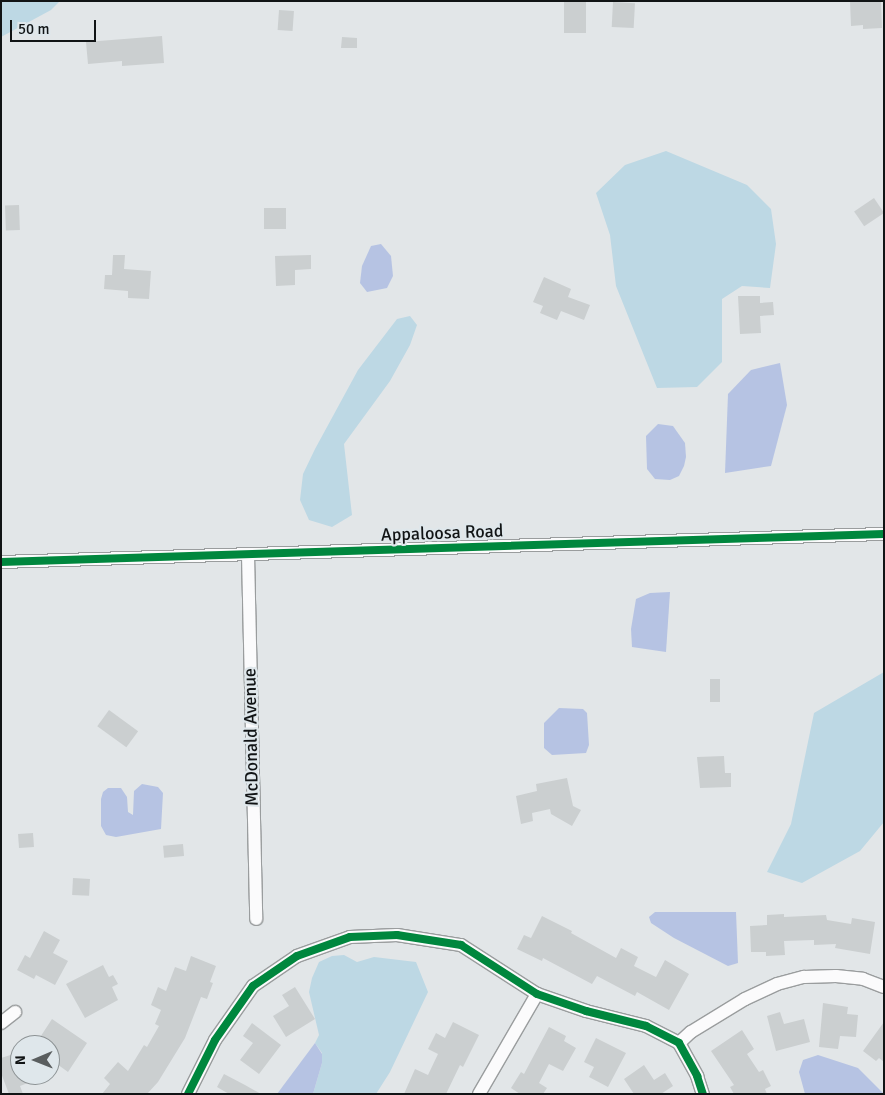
<!DOCTYPE html>
<html>
<head>
<meta charset="utf-8">
<style>
	body { margin:0 }
	#map { position:relative; width:885px; height:1095px; overflow:hidden; background:#e2e6e8; font-family:Signika,sans-serif }
	div>[style] { position:absolute }
	.green>* { inset:0; background:#bdd8e4 }
	.water>* { inset:0; background:#b6c3e3 }
	.building>* { inset:0; background:#cbcfd0; transform-origin:0 0 }
	.roads { filter:drop-shadow(1px 0 #9a9d9e) drop-shadow(-1px 0 #9a9d9e) drop-shadow(0 1px #9a9d9e) drop-shadow(0 -1px #9a9d9e) }
	.minor>* { height:12px; margin:-6px; padding:0 6px; transform-origin:6px; border-radius:6px; background:#fbfbfc }
	.cycleway>* { height:8px; margin:-4px; padding:0 4px; transform-origin:4px; border-radius:4px; background:#00873e }
	span { translate:-50% -50%; white-space:nowrap; text-align:center; line-height:1.15; -webkit-text-stroke:4.5px #dfe7eb; paint-order:stroke }
	.street-label { font-size:18px; color:#111415 }
	.frame { position:absolute; inset:0; border:2px solid #111415; pointer-events:none }
	.north { position:absolute; left:10px; top:1035px; width:50px; height:50px; box-sizing:border-box; background:#dfe7eb; border:1px solid #8d9395; border-radius:50%; rotate:269deg; font-size:14px; font-weight:700; line-height:20px; text-align:center; color:#111415 }
	.north::after { content:''; display:block; margin:auto; width:18px; height:22px; background:#5a5e5f; clip-path:polygon(50% 0,100% 100%,50% 72%,0 100%) }
	.scale { position:absolute; left:10px; top:20px; width:86px; height:22px; box-sizing:border-box; border:2px solid #111415; border-top:0; padding-left:6px; font-size:15px; line-height:18px; white-space:nowrap; color:#111415; -webkit-text-stroke:4px #dfe7eb; paint-order:stroke }
</style>
</head>
<body>
<div id="map">
	<div class="green">
		<div style="clip-path:polygon(1px 1px,60px 1px,51px 10px,1px 37px)"></div>
		<div style="clip-path:polygon(666px 151px,747px 185px,771px 209px,776px 244px,770px 288px,742px 286px,722px 299px,722px 362px,697px 387px,657px 388px,616px 286px,610px 235px,596px 193px,625px 165px)"></div>
		<div style="clip-path:polygon(410px 316px,417px 325px,410px 345px,390px 381px,344px 444px,352px 515px,332px 527px,309px 520px,300px 500px,303px 474px,315px 449px,358px 370px,397px 319px)"></div>
		<div style="clip-path:polygon(884px 672px,884px 822px,860px 851px,802px 883px,767px 872px,791px 824px,814px 713px)"></div>
		<div style="clip-path:polygon(344px 955px,357px 962px,374px 957px,416px 962px,428px 992px,390px 1072px,376px 1094px,313px 1094px,322px 1063px,322px 1053px,315px 1043px,319px 1035px,309px 992px,312px 978px,319px 962px,332px 956px)"></div>
	</div>
	<div class="water">
		<div style="clip-path:polygon(381px 244px,391px 256px,393px 276px,387px 288px,367px 292px,360px 283px,362px 266px,371px 246px)"></div>
		<div style="clip-path:polygon(780px 363px,787px 405px,771px 466px,725px 473px,728px 394px,751px 370px)"></div>
		<div style="clip-path:polygon(658px 424px,673px 426px,685px 443px,686px 457px,684px 466px,679px 476px,670px 480px,655px 479px,647px 469px,646px 436px)"></div>
		<div style="clip-path:polygon(670px 592px,666px 652px,632px 647px,631px 629px,636px 599px,650px 593px)"></div>
		<div style="clip-path:polygon(559px 708px,583px 709px,587px 713px,589px 745px,586px 753px,552px 755px,544px 748px,544px 723px)"></div>
		<div style="clip-path:polygon(142px 784px,158px 787px,163px 793px,161px 829px,116px 837px,106px 835px,101px 826px,101px 799px,103px 792px,108px 788px,121px 788px,127px 797px,128px 812px,133px 815px,134px 791px)"></div>
		<div style="clip-path:polygon(655px 912px,736px 912px,738px 963px,728px 966px,674px 938px,651px 923px,649px 917px)"></div>
		<div style="clip-path:polygon(315px 1043px,322px 1054px,322px 1063px,313px 1094px,277px 1094px)"></div>
		<div style="clip-path:polygon(818px 1055px,858px 1068px,884px 1094px,805px 1094px,799px 1072px,803px 1060px)"></div>
	</div>
	<div class="building">
		<div style="left:564px;top:1px;width:22px;height:32px"></div>
		<div style="clip-path:polygon(850px 1px,881px 1px,882px 28px,863px 29px,863px 25px,851px 26px)"></div>
		<div style="left:613px;top:2px;width:22px;height:25px;rotate:3deg"></div>
		<div style="left:279px;top:10px;width:15px;height:20px;rotate:4deg"></div>
		<div style="clip-path:polygon(162px 36px,164px 63px,122px 66px,122px 61px,88px 64px,86px 42px)"></div>
		<div style="clip-path:polygon(342px 37px,357px 38px,357px 48px,341px 48px)"></div>
		<div style="left:874px;top:198px;width:18px;height:24px;rotate:56deg"></div>
		<div style="left:19px;top:205px;width:25px;height:14px;rotate:88deg"></div>
		<div style="left:264px;top:208px;width:22px;height:21px"></div>
		<div style="clip-path:polygon(113px 255px,125px 255px,124px 269px,151px 271px,149px 299px,128px 298px,128px 291px,104px 289px,105px 275px,112px 275px)"></div>
		<div style="clip-path:polygon(311px 255px,311px 269px,295px 270px,295px 285px,276px 286px,275px 256px)"></div>
		<div style="clip-path:polygon(544px 277px,571px 289px,568px 297px,590px 305px,584px 320px,561px 311px,557px 320px,540px 313px,543px 306px,533px 302px)"></div>
		<div style="clip-path:polygon(738px 296px,760px 296px,760px 303px,773px 302px,774px 315px,760px 316px,761px 333px,740px 334px)"></div>
		<div style="left:710px;top:679px;width:10px;height:23px"></div>
		<div style="left:109px;top:710px;width:36px;height:20px;rotate:36deg"></div>
		<div style="clip-path:polygon(724px 756px,725px 773px,731px 773px,731px 787px,700px 788px,697px 757px)"></div>
		<div style="clip-path:polygon(567px 778px,573px 806px,581px 810px,572px 826px,551px 814px,550px 809px,532px 813px,533px 821px,521px 824px,516px 796px,537px 791px,536px 784px)"></div>
		<div style="left:33px;top:833px;width:14px;height:15px;rotate:86deg"></div>
		<div style="left:183px;top:844px;width:12px;height:20px;rotate:85deg"></div>
		<div style="left:73px;top:878px;width:17px;height:17px;rotate:3deg"></div>
		<div style="clip-path:polygon(784px 914px,784px 917px,826px 915px,827px 920px,851px 924px,852px 918px,875px 922px,870px 954px,835px 948px,836px 944px,814px 945px,814px 940px,784px 941px,785px 955px,766px 956px,766px 952px,751px 952px,750px 926px,767px 925px,767px 915px)"></div>
		<div style="clip-path:polygon(542px 916px,572px 931px,571px 933px,616px 958px,621px 948px,638px 957px,634px 966px,656px 977px,665px 960px,689px 974px,669px 1010px,637px 992px,635px 996px,597px 976px,592px 984px,543px 958px,542px 961px,517px 949px,524px 935px,531px 938px)"></div>
		<div style="clip-path:polygon(44px 931px,60px 940px,53px 953px,68px 961px,55px 985px,36px 975px,34px 979px,17px 970px,25px 955px,30px 958px)"></div>
		<div style="clip-path:polygon(191px 956px,216px 966px,210px 982px,213px 983px,207px 999px,201px 997px,185px 1038px,158px 1082px,147px 1094px,102px 1094px,110px 1084px,104px 1078px,118px 1062px,128px 1071px,144px 1045px,147px 1047px,159px 1026px,155px 1024px,161px 1010px,151px 1005px,158px 987px,166px 991px,175px 967px,186px 971px)"></div>
		<div style="clip-path:polygon(103px 965px,109px 977px,113px 975px,118px 984px,112px 987px,118px 1000px,85px 1018px,66px 984px)"></div>
		<div style="clip-path:polygon(295px 987px,315px 1019px,286px 1037px,273px 1016px,289px 1006px,282px 995px)"></div>
		<div style="clip-path:polygon(823px 1003px,848px 1007px,847px 1014px,858px 1015px,856px 1037px,840px 1036px,838px 1049px,819px 1047px)"></div>
		<div style="clip-path:polygon(780px 1012px,784px 1024px,804px 1019px,810px 1042px,776px 1051px,767px 1016px)"></div>
		<div style="clip-path:polygon(52px 1019px,87px 1043px,68px 1072px,50px 1059px,50px 1045px,35px 1045px)"></div>
		<div style="clip-path:polygon(453px 1022px,479px 1035px,463px 1067px,460px 1065px,446px 1094px,404px 1094px,415px 1069px,428px 1075px,438px 1054px,428px 1049px,436px 1033px,445px 1038px)"></div>
		<div style="clip-path:polygon(884px 1022px,884px 1062px,879px 1058px,876px 1061px,863px 1051px)"></div>
		<div style="clip-path:polygon(252px 1023px,281px 1045px,259px 1074px,240px 1060px,253px 1043px,243px 1036px)"></div>
		<div style="clip-path:polygon(549px 1027px,566px 1036px,564px 1041px,576px 1048px,563px 1071px,549px 1064px,539px 1083px,547px 1088px,543px 1094px,520px 1094px,511px 1088px,521px 1072px,524px 1074px)"></div>
		<div style="clip-path:polygon(742px 1030px,754px 1049px,747px 1054px,759px 1072px,763px 1070px,771px 1086px,765px 1089px,767px 1094px,734px 1094px,730px 1087px,734px 1085px,711px 1051px)"></div>
		<div style="clip-path:polygon(596px 1038px,626px 1053px,608px 1087px,589px 1077px,594px 1067px,584px 1062px)"></div>
		<div style="clip-path:polygon(20px 1052px,20px 1075px,46px 1076px,20px 1086px,23px 1094px,9px 1094px,1px 1073px,1px 1058px)"></div>
		<div style="clip-path:polygon(644px 1065px,654px 1080px,665px 1073px,673px 1086px,661px 1094px,634px 1094px,624px 1079px)"></div>
		<div style="clip-path:polygon(224px 1074px,245px 1085px,261px 1094px,229px 1094px,217px 1087px)"></div>
	</div>
	<div class="roads">
		<div class="minor">
			<div style="left:248px;top:555px;width:364px;rotate:88.7deg"></div>
			<div style="left:1px;top:562px;width:883px;rotate:-1.82deg"></div>
			<div style="left:1px;top:1023px;width:18px;rotate:-38deg"></div>
			<div style="left:679px;top:1043px;width:16px;rotate:-43deg"></div>
			<div style="left:691px;top:1032px;width:63px;rotate:-31.4deg"></div>
			<div style="left:745px;top:999px;width:35px;rotate:-25deg"></div>
			<div style="left:777px;top:984px;width:28px;rotate:-15deg"></div>
			<div style="left:804px;top:977px;width:32px;rotate:-2deg"></div>
			<div style="left:836px;top:976px;width:27px;rotate:6deg"></div>
			<div style="left:863px;top:979px;width:22px;rotate:21deg"></div>
			<div style="left:188px;top:1094px;width:60px;rotate:-63.4deg"></div>
			<div style="left:215px;top:1040px;width:66px;rotate:-54.9deg"></div>
			<div style="left:253px;top:986px;width:53px;rotate:-34.3deg"></div>
			<div style="left:297px;top:956px;width:56px;rotate:-19.7deg"></div>
			<div style="left:350px;top:937px;width:47px;rotate:-2.4deg"></div>
			<div style="left:397px;top:935px;width:65px;rotate:8.9deg"></div>
			<div style="left:461px;top:945px;width:90px;rotate:32.8deg"></div>
			<div style="left:537px;top:994px;width:52px;rotate:19.1deg"></div>
			<div style="left:586px;top:1011px;width:62px;rotate:14deg"></div>
			<div style="left:646px;top:1026px;width:37px;rotate:27deg"></div>
			<div style="left:679px;top:1043px;width:38px;rotate:61deg"></div>
			<div style="left:697px;top:1076px;width:19px;rotate:72deg"></div>
			<div style="left:479px;top:1094px;width:116px;rotate:-59.9deg"></div>
		</div>
	</div>
	<div class="cycleway">
		<div style="left:1px;top:562px;width:883px;rotate:-1.82deg"></div>
		<div style="left:188px;top:1094px;width:60px;rotate:-63.4deg"></div>
		<div style="left:215px;top:1040px;width:66px;rotate:-54.9deg"></div>
		<div style="left:253px;top:986px;width:53px;rotate:-34.3deg"></div>
		<div style="left:297px;top:956px;width:56px;rotate:-19.7deg"></div>
		<div style="left:350px;top:937px;width:47px;rotate:-2.4deg"></div>
		<div style="left:397px;top:935px;width:65px;rotate:8.9deg"></div>
		<div style="left:461px;top:945px;width:90px;rotate:32.8deg"></div>
		<div style="left:537px;top:994px;width:52px;rotate:19.1deg"></div>
		<div style="left:586px;top:1011px;width:62px;rotate:14deg"></div>
		<div style="left:646px;top:1026px;width:37px;rotate:27deg"></div>
		<div style="left:679px;top:1043px;width:38px;rotate:61deg"></div>
		<div style="left:697px;top:1076px;width:19px;rotate:72deg"></div>
	</div>
	<div class="street-label">
		<span style="left:442px;top:533px;rotate:-2deg">Appaloosa Road</span>
		<span style="left:251px;top:737px;rotate:-91deg">McDonald Avenue</span>
	</div>
	<div class="frame"></div>
	<div class="north">N</div>
	<div class="scale">50 m</div>
</div>
</body>
</html>
